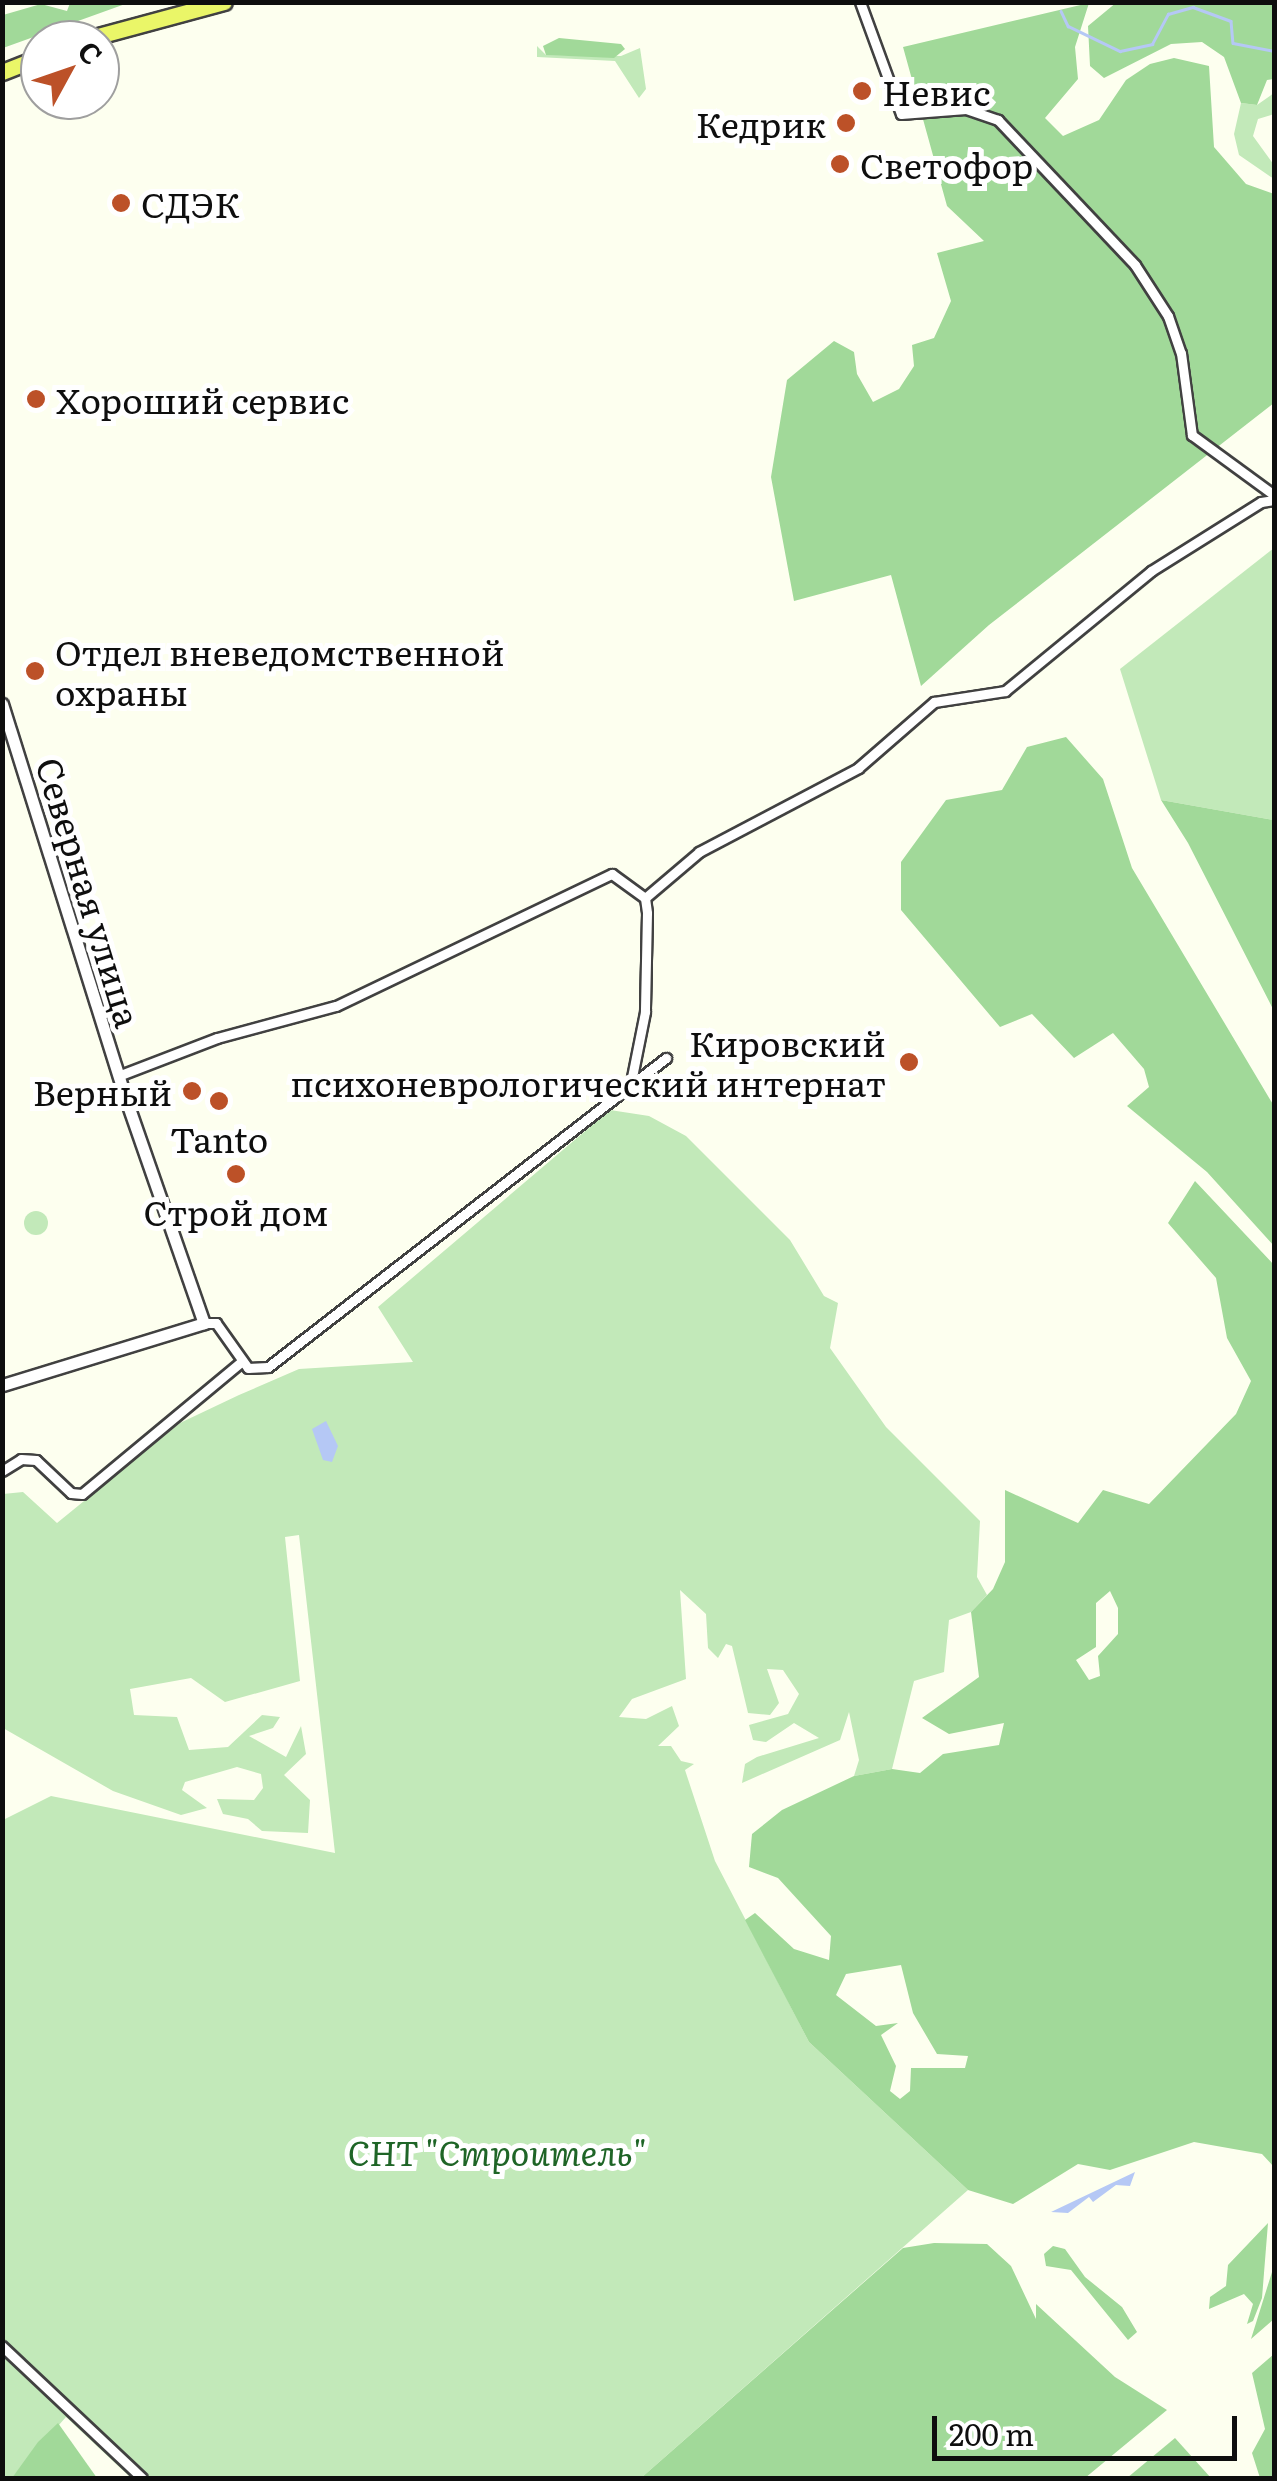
<!DOCTYPE html>
<html>
<head>
<meta charset="utf-8">
<style>
	body { margin:0 }
	#map { position:relative; width:1277px; height:2481px; overflow:hidden; background:#fdffef; font-family:Literata,serif }
	div>[style] { position:absolute }
	.green>* { inset:0; background:#c2e9b9 }
	.round { border-radius:50% }
	.forest>* { inset:0; background:#a1d999 }
	.water>* { inset:0; background:#b5c8f5 }
	.stream>* { height:2.5px; margin:-1.25px; padding:0 1.25px; transform-origin:1.25px; border-radius:1.25px; background:#b5c8f5 }
	.roads { filter:drop-shadow(2px 0 #414141) drop-shadow(-2px 0 #414141) drop-shadow(0 2px #414141) drop-shadow(0 -2px #414141) }
	.minor>* { height:9px; margin:-4.5px; padding:0 4.5px; transform-origin:4.5px; border-radius:4.5px; background:#fff }
	.tertiary>* { height:11px; margin:-5.5px; padding:0 5.5px; transform-origin:5.5px; border-radius:5.5px; background:#fff }
	.primary>* { height:15px; margin:-7.5px; padding:0 7.5px; transform-origin:7.5px; border-radius:7.5px; background:#eaf668 }
	.dots>* { width:28px; height:28px; translate:-50% -50%; box-sizing:border-box; border:5px solid #fff; border-radius:50% }
	span { translate:-50% -50%; white-space:nowrap; text-align:center; line-height:1.15; -webkit-text-stroke:10px #fff; paint-order:stroke }
	.poi-label { font-size:35px; color:#0e0e0e }
	.left { translate:0 -50%; text-align:left }
	.right { translate:-100% -50%; text-align:right }
	.street-label { font-size:35px; color:#0e0e0e }
	.park-label { font-size:35px; color:#1f6527; font-style:italic }
	.frame { position:absolute; inset:0; border:5px solid #0e0e0e; pointer-events:none }
	.north { position:absolute; left:20px; top:20px; width:100px; height:100px; box-sizing:border-box; background:#fff; border:2px solid #9f9f9f; border-radius:50%; rotate:50deg; font-size:28px; font-weight:700; line-height:40px; text-align:center; color:#0e0e0e }
	.north::after { content:''; display:block; margin:auto; width:35px; height:45px; background:#bc5128; clip-path:polygon(50% 0,100% 100%,50% 72%,0 100%) }
	.scale { position:absolute; left:932px; top:2416px; width:305px; height:45px; box-sizing:border-box; border:5px solid #0e0e0e; border-top:0; padding-left:12px; font-size:30px; line-height:35px; white-space:nowrap; color:#0e0e0e; -webkit-text-stroke:8px #fff; paint-order:stroke }
</style>
</head>
<body>
<div id="map">
	<div class="green">
		<div style="clip-path:polygon(537px 46px,546px 55px,621px 56px,640px 48px,646px 89px,639px 98px,615px 61px,537px 57px)"></div>
		<div style="clip-path:polygon(1274px 93px,1274px 114px,1258px 119px,1253px 136px,1274px 165px,1274px 179px,1239px 155px,1234px 134px,1241px 103px,1257px 105px)"></div>
		<div style="clip-path:polygon(1274px 548px,1274px 820px,1161px 800px,1120px 669px)"></div>
		<div style="clip-path:polygon(610px 1110px,649px 1116px,686px 1136px,790px 1240px,824px 1296px,838px 1303px,830px 1348px,886px 1427px,980px 1521px,977px 1577px,987px 1595px,971px 1612px,949px 1620px,944px 1672px,914px 1681px,892px 1769px,854px 1776px,859px 1760px,849px 1712px,840px 1740px,742px 1783px,745px 1764px,757px 1757px,819px 1738px,794px 1723px,766px 1742px,753px 1740px,749px 1725px,788px 1714px,799px 1694px,783px 1670px,767px 1669px,779px 1703px,770px 1715px,748px 1713px,732px 1646px,726px 1644px,718px 1658px,708px 1648px,706px 1614px,680px 1590px,686px 1679px,632px 1699px,619px 1717px,646px 1719px,672px 1706px,679px 1726px,658px 1746px,671px 1746px,681px 1761px,694px 1764px,685px 1770px,715px 1861px,809px 2042px,968px 2190px,641px 2478px,131px 2478px,66px 2417px,12px 2478px,3px 2478px,3px 1820px,51px 1796px,335px 1853px,299px 1535px,285px 1537px,300px 1681px,225px 1702px,191px 1678px,130px 1689px,134px 1715px,177px 1717px,189px 1750px,228px 1747px,262px 1715px,280px 1717px,273px 1728px,249px 1736px,286px 1757px,301px 1726px,306px 1754px,284px 1775px,310px 1800px,308px 1833px,262px 1831px,248px 1819px,223px 1814px,217px 1799px,254px 1800px,263px 1788px,261px 1774px,237px 1767px,185px 1782px,182px 1790px,207px 1808px,181px 1815px,113px 1791px,3px 1728px,3px 1494px,23px 1492px,57px 1523px,180px 1423px,239px 1395px,299px 1369px,413px 1362px,378px 1307px)"></div>
		<div class="round" style="left:24px;top:1211px;width:24px;height:24px"></div>
	</div>
	<div class="forest">
		<div style="clip-path:polygon(1117px 2px,1274px 3px,1274px 79px,1267px 80px,1257px 105px,1241px 103px,1224px 57px,1202px 42px,1171px 44px,1104px 78px,1090px 66px,1088px 26px)"></div>
		<div style="clip-path:polygon(70px 3px,128px 3px,3px 48px,3px 15px,41px 4px,67px 11px)"></div>
		<div style="clip-path:polygon(1089px 3px,1075px 47px,1078px 79px,1045px 118px,1063px 136px,1099px 120px,1126px 80px,1150px 64px,1174px 58px,1209px 66px,1214px 147px,1246px 184px,1274px 194px,1274px 403px,989px 625px,921px 686px,891px 575px,794px 601px,771px 477px,787px 380px,834px 341px,854px 352px,857px 374px,873px 402px,899px 389px,914px 366px,912px 345px,934px 338px,951px 301px,937px 253px,984px 241px,947px 206px,903px 47px)"></div>
		<div style="clip-path:polygon(559px 38px,621px 44px,625px 49px,614px 58px,546px 55px,543px 46px)"></div>
		<div style="clip-path:polygon(1066px 737px,1103px 779px,1132px 868px,1274px 1106px,1274px 1246px,1207px 1172px,1127px 1106px,1149px 1087px,1144px 1069px,1113px 1033px,1074px 1058px,1032px 1014px,1000px 1027px,901px 910px,901px 862px,946px 800px,1002px 790px,1027px 747px)"></div>
		<div style="clip-path:polygon(1161px 800px,1274px 820px,1274px 1011px,1188px 843px)"></div>
		<div style="clip-path:polygon(evenodd,1195px 1181px,1274px 1265px,1274px 2167px,1262px 2154px,1194px 2142px,1110px 2170px,1078px 2164px,1013px 2204px,968px 2190px,809px 2042px,745px 1920px,755px 1913px,794px 1949px,829px 1960px,831px 1936px,778px 1878px,749px 1867px,752px 1834px,782px 1810px,854px 1776px,892px 1769px,920px 1773px,943px 1754px,999px 1745px,1004px 1723px,949px 1734px,922px 1718px,979px 1677px,971px 1612px,993px 1589px,1005px 1562px,1005px 1490px,1078px 1523px,1103px 1490px,1149px 1504px,1236px 1414px,1251px 1381px,1227px 1338px,1216px 1278px,1168px 1223px,1195px 1181px,1110px 1591px,1118px 1608px,1118px 1634px,1098px 1656px,1100px 1676px,1089px 1680px,1076px 1660px,1096px 1647px,1096px 1603px,1110px 1591px,1195px 1181px,901px 1965px,913px 2013px,937px 2054px,968px 2056px,965px 2068px,911px 2068px,910px 2091px,900px 2099px,890px 2091px,896px 2066px,881px 2035px,898px 2023px,876px 2026px,836px 1995px,846px 1974px,901px 1965px)"></div>
		<div style="clip-path:polygon(1274px 2220px,1274px 2319px,1251px 2339px,1272px 2272px)"></div>
		<div style="clip-path:polygon(1268px 2223px,1262px 2298px,1253px 2321px,1247px 2324px,1253px 2304px,1244px 2294px,1209px 2309px,1210px 2297px,1226px 2286px,1228px 2265px)"></div>
		<div style="clip-path:polygon(934px 2243px,987px 2244px,1011px 2266px,1036px 2319px,1036px 2304px,1115px 2377px,1167px 2410px,1085px 2478px,641px 2478px,903px 2248px)"></div>
		<div style="clip-path:polygon(1053px 2246px,1065px 2249px,1085px 2277px,1122px 2307px,1137px 2332px,1128px 2340px,1071px 2270px,1046px 2266px,1044px 2254px)"></div>
		<div style="clip-path:polygon(1274px 2354px,1274px 2478px,1260px 2478px,1252px 2453px,1265px 2429px,1252px 2373px)"></div>
		<div style="clip-path:polygon(58px 2423px,97px 2478px,12px 2478px,38px 2442px)"></div>
		<div style="clip-path:polygon(1175px 2438px,1211px 2478px,1127px 2478px)"></div>
	</div>
	<div class="water">
		<div style="clip-path:polygon(326px 1421px,338px 1446px,332px 1462px,323px 1460px,312px 1429px)"></div>
		<div style="clip-path:polygon(1135px 2172px,1130px 2186px,1116px 2185px,1093px 2202px,1089px 2197px,1068px 2213px,1051px 2212px)"></div>
	</div>
	<div class="stream">
		<div style="left:1061px;top:11px;width:17px;rotate:65deg"></div>
		<div style="left:1068px;top:26px;width:58px;rotate:25.7deg"></div>
		<div style="left:1120px;top:51px;width:33px;rotate:-12deg"></div>
		<div style="left:1152px;top:44px;width:34px;rotate:-62deg"></div>
		<div style="left:1168px;top:14px;width:26px;rotate:-16deg"></div>
		<div style="left:1193px;top:7px;width:40px;rotate:20.2deg"></div>
		<div style="left:1231px;top:21px;width:22px;rotate:85deg"></div>
		<div style="left:1233px;top:43px;width:42px;rotate:11deg"></div>
	</div>
	<div class="roads">
		<div class="minor">
			<div style="left:860px;top:2px;width:119px;rotate:69.9deg"></div>
			<div style="left:901px;top:114px;width:65px;rotate:-4.4deg"></div>
			<div style="left:966px;top:109px;width:34px;rotate:19deg"></div>
			<div style="left:998px;top:120px;width:199px;rotate:46.6deg"></div>
			<div style="left:1135px;top:265px;width:61px;rotate:57.1deg"></div>
			<div style="left:1168px;top:316px;width:39px;rotate:71deg"></div>
			<div style="left:1181px;top:353px;width:83px;rotate:82.4deg"></div>
			<div style="left:1192px;top:435px;width:102px;rotate:36.2deg"></div>
			<div style="left:645px;top:898px;width:71px;rotate:-40.4deg"></div>
			<div style="left:699px;top:852px;width:180px;rotate:-27.8deg"></div>
			<div style="left:858px;top:768px;width:101px;rotate:-41deg"></div>
			<div style="left:934px;top:702px;width:72px;rotate:-8.8deg"></div>
			<div style="left:1005px;top:691px;width:189px;rotate:-39.4deg"></div>
			<div style="left:1151px;top:571px;width:130px;rotate:-32.1deg"></div>
			<div style="left:1261px;top:502px;width:13px;rotate:-9deg"></div>
			<div style="left:118px;top:1076px;width:106px;rotate:-21deg"></div>
			<div style="left:217px;top:1038px;width:123px;rotate:-15.1deg"></div>
			<div style="left:336px;top:1006px;width:306px;rotate:-25.6deg"></div>
			<div style="left:612px;top:874px;width:41px;rotate:36deg"></div>
			<div style="left:645px;top:898px;width:15px;rotate:82deg"></div>
			<div style="left:647px;top:913px;width:99px;rotate:91.2deg"></div>
			<div style="left:645px;top:1012px;width:76px;rotate:101.3deg"></div>
			<div style="left:204px;top:1323px;width:12px"></div>
			<div style="left:216px;top:1323px;width:55px;rotate:54.6deg"></div>
			<div style="left:248px;top:1368px;width:20px;rotate:-3deg"></div>
			<div style="left:268px;top:1367px;width:504px;rotate:-37.83deg"></div>
			<div style="left:2px;top:1471px;width:22px;rotate:-32deg"></div>
			<div style="left:21px;top:1459px;width:15px;rotate:4deg"></div>
			<div style="left:36px;top:1460px;width:48px;rotate:43.3deg"></div>
			<div style="left:71px;top:1493px;width:11px;rotate:5deg"></div>
			<div style="left:82px;top:1494px;width:207px;rotate:-39.7deg"></div>
			<div style="left:2px;top:2346px;width:192px;rotate:43.3deg"></div>
		</div>
		<div class="tertiary">
			<div style="left:2px;top:704px;width:402px;rotate:72.6deg"></div>
			<div style="left:122px;top:1088px;width:249px;rotate:70.8deg"></div>
			<div style="left:204px;top:1323px;width:211px;rotate:162.9deg"></div>
		</div>
		<div class="primary">
			<div style="left:83px;top:40px;width:146px;rotate:-15.1deg"></div>
			<div style="left:2px;top:72px;width:41px;rotate:-21.5deg"></div>
		</div>
	</div>
	<div class="dots">
		<div style="left:862px;top:91px;background:#bc5128"></div>
		<div style="left:846px;top:123px;background:#bc5128"></div>
		<div style="left:840px;top:164px;background:#bc5128"></div>
		<div style="left:121px;top:203px;background:#bc5128"></div>
		<div style="left:36px;top:399px;background:#bc5128"></div>
		<div style="left:35px;top:671px;background:#bc5128"></div>
		<div style="left:909px;top:1062px;background:#bc5128"></div>
		<div style="left:192px;top:1091px;background:#bc5128"></div>
		<div style="left:219px;top:1101px;background:#bc5128"></div>
		<div style="left:236px;top:1174px;background:#bc5128"></div>
	</div>
	<div class="poi-label">
		<span class="left" style="left:882px;top:91px">Невис</span>
		<span class="right" style="left:826px;top:123px">Кедрик</span>
		<span class="left" style="left:860px;top:164px">Светофор</span>
		<span class="left" style="left:141px;top:203px">СДЭК</span>
		<span class="left" style="left:56px;top:399px">Хороший сервис</span>
		<span class="left" style="left:55px;top:671px">Отдел вневедомственной<br>охраны</span>
		<span class="right" style="left:886px;top:1062px">Кировский<br>психоневрологический интернат</span>
		<span class="right" style="left:172px;top:1091px">Верный</span>
		<span style="left:219px;top:1138px">Tanto</span>
		<span style="left:236px;top:1211px">Строй дом</span>
	</div>
	<div class="street-label">
		<span style="left:90px;top:892px;rotate:73deg">Северная улица</span>
	</div>
	<div class="park-label">
		<span style="left:497px;top:2151px">СНТ "Строитель"</span>
	</div>
	<div class="frame"></div>
	<div class="north">С</div>
	<div class="scale">200 m</div>
</div>
</body>
</html>
